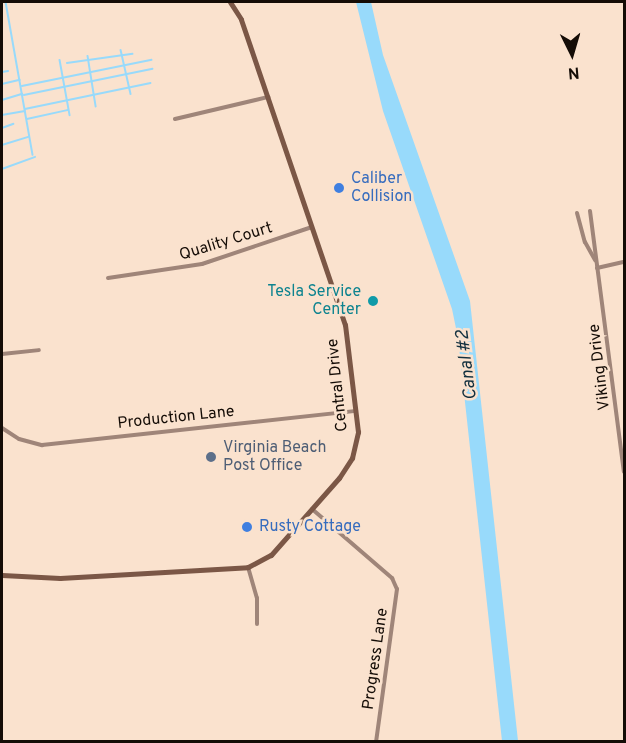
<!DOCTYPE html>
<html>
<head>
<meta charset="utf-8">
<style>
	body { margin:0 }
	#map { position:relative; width:626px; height:743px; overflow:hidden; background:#fae2ce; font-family:Overpass,sans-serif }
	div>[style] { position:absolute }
	.water>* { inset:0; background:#98dafb }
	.stream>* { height:1.5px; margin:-0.75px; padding:0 0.75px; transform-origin:0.75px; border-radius:0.75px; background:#98dafb }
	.street>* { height:4px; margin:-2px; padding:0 2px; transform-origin:2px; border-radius:2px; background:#9f8579 }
	.secondary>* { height:5px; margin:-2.5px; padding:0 2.5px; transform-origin:2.5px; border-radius:2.5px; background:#7b5746 }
	.dots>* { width:16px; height:16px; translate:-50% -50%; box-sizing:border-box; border:3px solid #fae2ce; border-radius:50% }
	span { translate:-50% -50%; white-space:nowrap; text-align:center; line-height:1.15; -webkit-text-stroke:5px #fae2ce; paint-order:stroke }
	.shop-label { font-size:16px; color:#366cbe }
	.left { translate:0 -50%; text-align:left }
	.street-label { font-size:16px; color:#140c06 }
	.culture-label { font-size:16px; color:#0d838f }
	.right { translate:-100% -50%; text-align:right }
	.service-label { font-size:16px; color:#4e5e75 }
	.water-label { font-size:18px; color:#12303f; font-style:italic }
	.frame { position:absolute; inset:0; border:3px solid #140c06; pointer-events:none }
	.north { position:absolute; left:542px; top:24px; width:60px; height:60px; -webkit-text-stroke:4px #fae2ce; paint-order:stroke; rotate:175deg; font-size:16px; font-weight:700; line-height:24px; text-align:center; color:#140c06 }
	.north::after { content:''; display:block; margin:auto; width:21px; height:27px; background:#140c06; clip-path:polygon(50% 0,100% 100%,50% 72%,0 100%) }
</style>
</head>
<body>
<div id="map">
	<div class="water">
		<div style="clip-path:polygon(356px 2px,371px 2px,383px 55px,470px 301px,518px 741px,502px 741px,458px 338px,452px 309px,383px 111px)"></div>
	</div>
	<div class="stream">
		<div style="left:6px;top:2px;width:155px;rotate:80deg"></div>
		<div style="left:121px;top:50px;width:45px;rotate:77.2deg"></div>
		<div style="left:88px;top:56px;width:51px;rotate:80.9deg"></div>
		<div style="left:60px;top:60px;width:56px;rotate:79.7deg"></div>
		<div style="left:67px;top:63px;width:66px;rotate:-7.9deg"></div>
		<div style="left:2px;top:72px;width:6px;rotate:-9deg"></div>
		<div style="left:2px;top:84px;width:18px;rotate:-13deg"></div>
		<div style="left:22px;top:86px;width:132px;rotate:-11.4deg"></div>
		<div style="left:24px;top:95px;width:131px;rotate:-11.5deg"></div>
		<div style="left:2px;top:100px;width:21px;rotate:-17deg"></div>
		<div style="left:25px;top:109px;width:128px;rotate:-11.7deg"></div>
		<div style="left:2px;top:115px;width:23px;rotate:-10deg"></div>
		<div style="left:27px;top:119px;width:42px;rotate:-12.4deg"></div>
		<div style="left:2px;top:128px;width:12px;rotate:-20deg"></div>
		<div style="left:2px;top:145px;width:28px;rotate:-17deg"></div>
		<div style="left:2px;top:169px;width:35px;rotate:-20deg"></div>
	</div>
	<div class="street">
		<div style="left:175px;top:119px;width:96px;rotate:-13.3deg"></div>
		<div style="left:590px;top:211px;width:263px;rotate:82.6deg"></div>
		<div style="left:577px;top:213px;width:30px;rotate:75deg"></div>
		<div style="left:585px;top:242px;width:21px;rotate:61deg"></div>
		<div style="left:597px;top:268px;width:28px;rotate:-13deg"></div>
		<div style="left:108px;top:278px;width:95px;rotate:-8.5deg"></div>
		<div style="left:202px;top:264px;width:116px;rotate:-18.6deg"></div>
		<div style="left:2px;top:354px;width:37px;rotate:-6deg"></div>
		<div style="left:2px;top:428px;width:20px;rotate:33deg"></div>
		<div style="left:19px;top:439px;width:24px;rotate:15deg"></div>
		<div style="left:42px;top:445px;width:316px;rotate:-6.2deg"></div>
		<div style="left:312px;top:509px;width:106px;rotate:40.8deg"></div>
		<div style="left:392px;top:578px;width:12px;rotate:66deg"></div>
		<div style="left:397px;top:589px;width:154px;rotate:97.8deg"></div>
		<div style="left:248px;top:567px;width:32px;rotate:74deg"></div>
		<div style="left:257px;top:598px;width:26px;rotate:90deg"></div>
	</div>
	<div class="secondary">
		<div style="left:2px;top:575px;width:58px;rotate:3deg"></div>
		<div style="left:60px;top:578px;width:188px;rotate:-3.3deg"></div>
		<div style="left:248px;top:567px;width:26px;rotate:-28deg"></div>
		<div style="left:271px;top:555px;width:103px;rotate:-48.6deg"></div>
		<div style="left:339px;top:478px;width:24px;rotate:-57deg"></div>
		<div style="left:352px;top:458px;width:27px;rotate:-77deg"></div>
		<div style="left:358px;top:432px;width:108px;rotate:-96.9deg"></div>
		<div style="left:345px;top:325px;width:323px;rotate:-108.8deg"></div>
		<div style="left:241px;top:19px;width:20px;rotate:-123deg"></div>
	</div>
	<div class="dots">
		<div style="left:339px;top:188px;background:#3f7fe0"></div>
		<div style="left:373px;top:301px;background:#0f9aa8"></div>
		<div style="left:211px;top:457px;background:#5c6f8a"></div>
		<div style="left:247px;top:527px;background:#3f7fe0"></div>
	</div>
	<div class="shop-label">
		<span class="left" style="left:351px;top:188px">Caliber<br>Collision</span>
		<span class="left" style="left:259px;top:527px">Rusty Cottage</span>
	</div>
	<div class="street-label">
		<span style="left:226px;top:242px;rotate:-17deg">Quality Court</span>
		<span style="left:600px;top:367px;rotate:-97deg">Viking Drive</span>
		<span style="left:338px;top:385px;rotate:-96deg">Central Drive</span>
		<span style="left:176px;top:418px;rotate:-6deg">Production Lane</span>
		<span style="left:376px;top:659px;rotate:-82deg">Progress Lane</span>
	</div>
	<div class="culture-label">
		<span class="right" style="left:361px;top:301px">Tesla Service<br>Center</span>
	</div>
	<div class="service-label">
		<span class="left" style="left:223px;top:457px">Virginia Beach<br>Post Office</span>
	</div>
	<div class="water-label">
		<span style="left:468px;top:365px;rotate:-97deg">Canal #2</span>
	</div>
	<div class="frame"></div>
	<div class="north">N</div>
</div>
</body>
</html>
